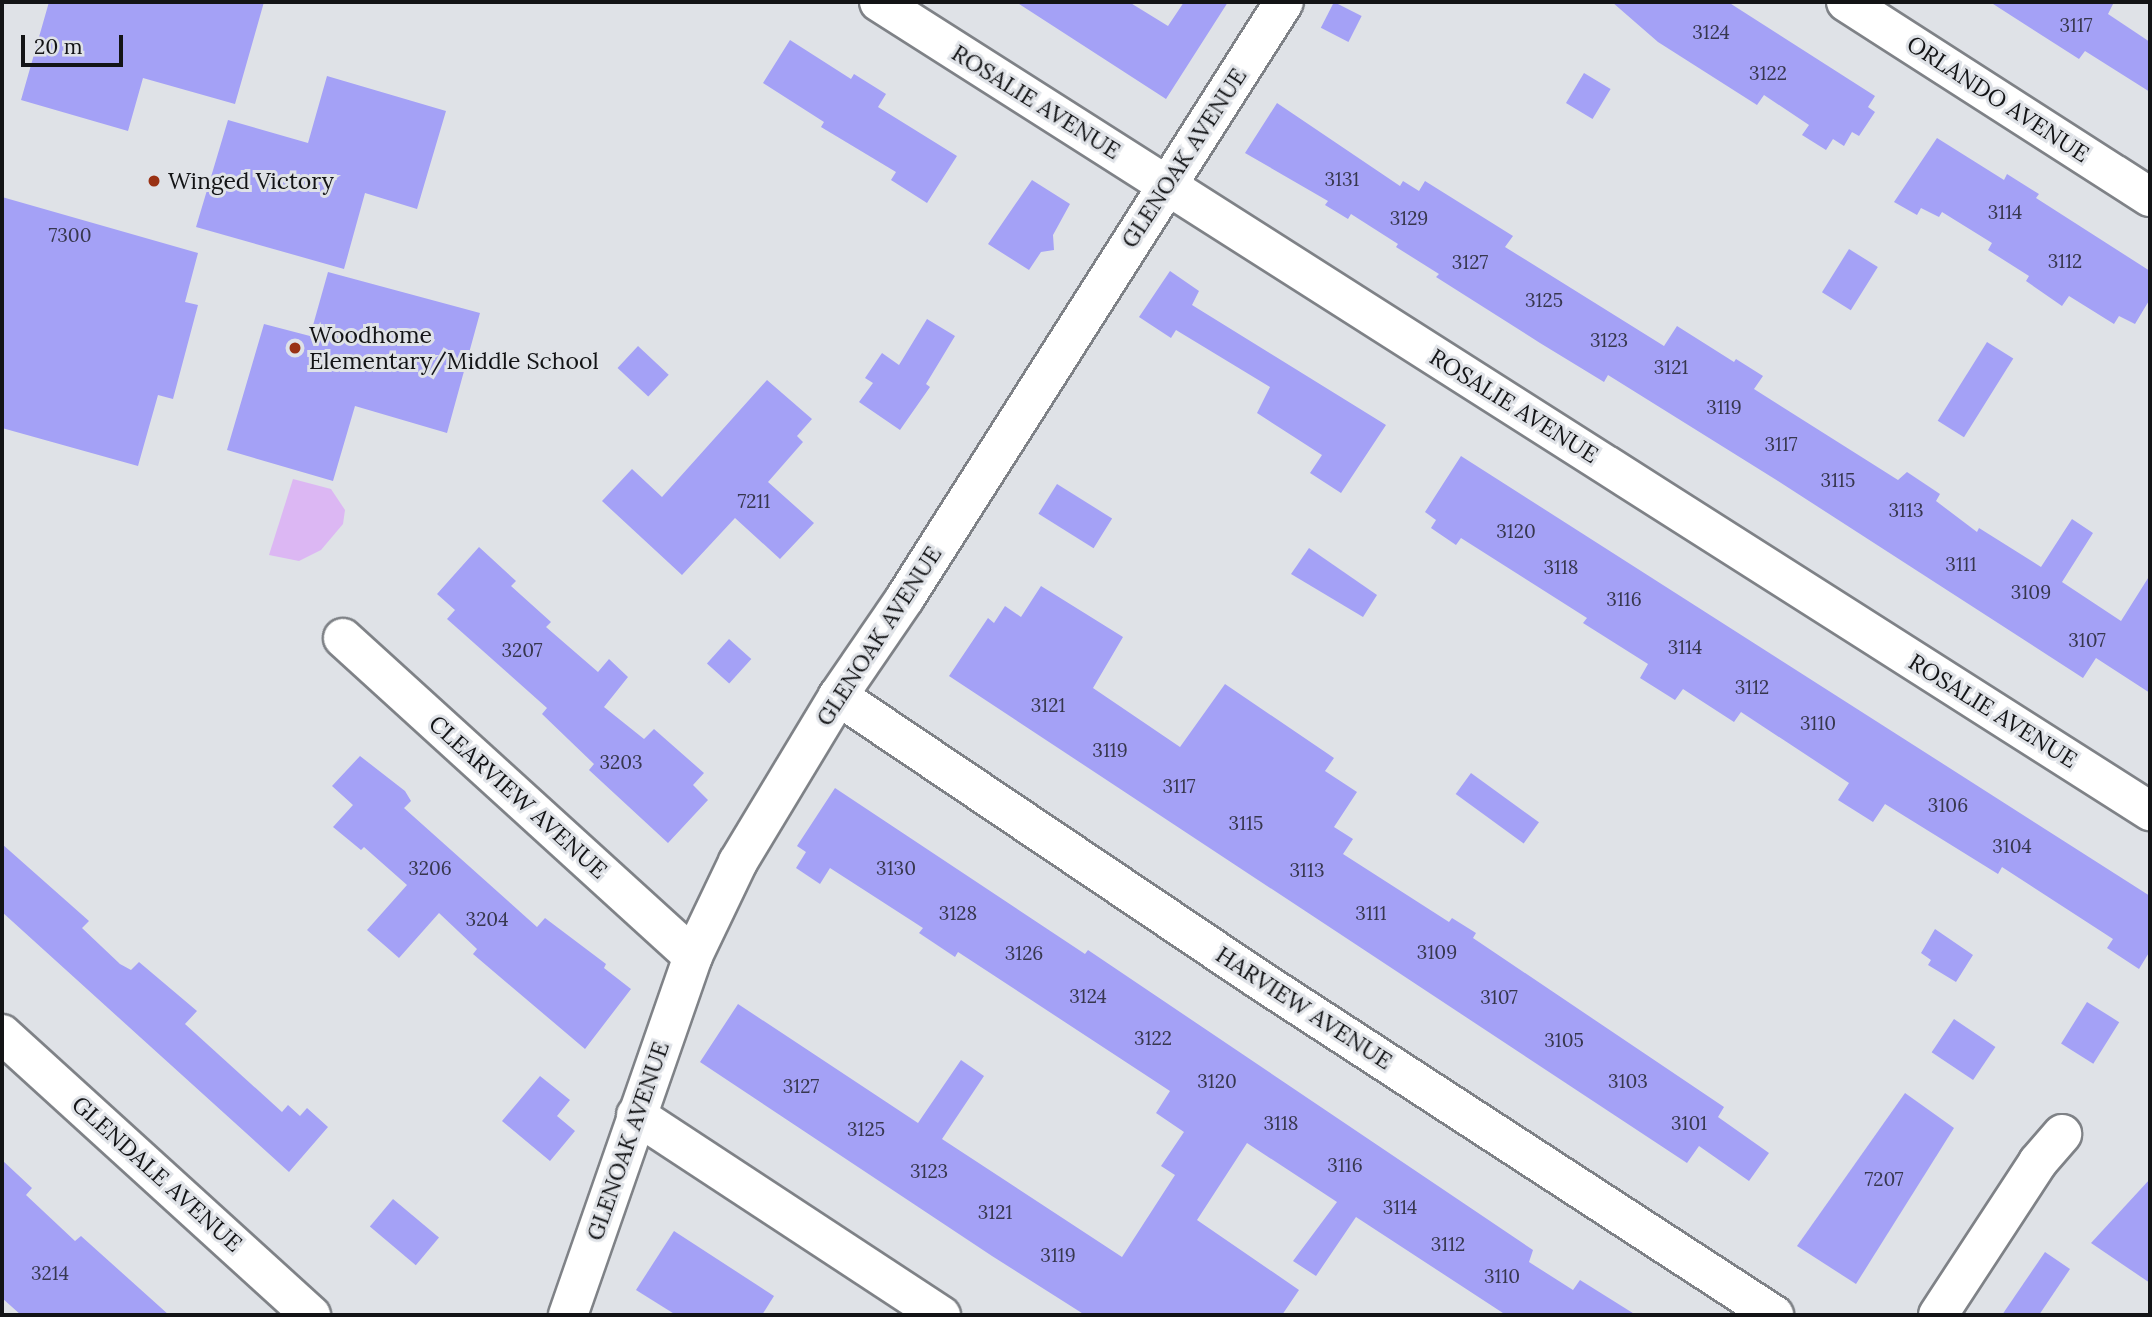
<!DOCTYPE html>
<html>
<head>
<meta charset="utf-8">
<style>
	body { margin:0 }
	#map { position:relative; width:2152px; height:1317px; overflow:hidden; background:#dfe2e7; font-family:Lora,serif }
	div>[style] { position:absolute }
	.green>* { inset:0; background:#dcb7f3 }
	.building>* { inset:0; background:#a4a1f6; transform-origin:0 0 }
	.roads { filter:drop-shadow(2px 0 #7f8287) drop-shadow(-2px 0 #7f8287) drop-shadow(0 2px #7f8287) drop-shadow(0 -2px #7f8287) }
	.minor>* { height:38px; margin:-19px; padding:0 19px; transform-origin:19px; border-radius:19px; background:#fff }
	.dots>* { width:19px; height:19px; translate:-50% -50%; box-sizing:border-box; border:4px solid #dfe2e7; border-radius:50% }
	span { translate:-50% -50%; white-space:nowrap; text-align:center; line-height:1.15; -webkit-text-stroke:6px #dfe2e7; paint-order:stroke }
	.number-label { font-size:19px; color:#37374e }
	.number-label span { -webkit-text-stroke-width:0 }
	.street-label { font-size:23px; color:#131416 }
	.poi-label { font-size:23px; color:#131416 }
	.left { translate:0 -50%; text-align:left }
	.frame { position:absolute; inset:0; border:4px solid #131416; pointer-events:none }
	.scale { position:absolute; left:21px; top:35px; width:102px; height:32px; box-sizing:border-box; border:4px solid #131416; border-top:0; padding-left:9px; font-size:21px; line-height:24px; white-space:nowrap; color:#131416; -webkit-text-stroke:5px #dfe2e7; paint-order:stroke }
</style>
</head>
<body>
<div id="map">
	<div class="green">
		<div style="clip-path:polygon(293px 479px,331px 489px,345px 510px,343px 524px,321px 550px,299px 561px,269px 555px)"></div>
	</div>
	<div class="building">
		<div style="clip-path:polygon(49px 2px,264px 2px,235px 104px,143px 78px,128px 131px,21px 100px)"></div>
		<div style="clip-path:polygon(1016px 2px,1129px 2px,1168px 26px,1184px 2px,1228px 2px,1166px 99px)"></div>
		<div style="left:1334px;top:2px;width:31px;height:29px;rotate:27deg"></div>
		<div style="clip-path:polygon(1612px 2px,1728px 2px,1875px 96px,1868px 107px,1875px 112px,1859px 136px,1852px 132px,1844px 146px,1833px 139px,1826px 150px,1802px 135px,1809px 125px,1764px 95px,1757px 105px,1658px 42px)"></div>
		<div style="clip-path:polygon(1990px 2px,2114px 2px,2108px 14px,2150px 42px,2150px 92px,2085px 51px,2079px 59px)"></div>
		<div style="clip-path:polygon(790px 40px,851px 79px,854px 74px,886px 94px,878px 107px,957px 156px,927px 203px,891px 180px,896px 172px,821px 127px,824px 122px,763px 83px)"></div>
		<div style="left:1584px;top:73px;width:31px;height:35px;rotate:31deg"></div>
		<div style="clip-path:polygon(327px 76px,446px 111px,417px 209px,365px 193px,344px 269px,196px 227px,228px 120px,308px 143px)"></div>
		<div style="clip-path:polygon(1277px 103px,1400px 186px,1403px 181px,1419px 191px,1425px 181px,1513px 236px,1505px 247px,1664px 346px,1677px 326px,1734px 362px,1736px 359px,1763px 376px,1754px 389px,1898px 480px,1907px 472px,1940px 494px,1936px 501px,1977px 532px,1979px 528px,2041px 567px,2072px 519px,2093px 533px,2062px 582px,2121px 621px,2150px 575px,2150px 693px,2096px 658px,2083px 678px,1778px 481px,1608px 375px,1604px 382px,1540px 343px,1436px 277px,1439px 274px,1396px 247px,1398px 244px,1351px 214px,1348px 219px,1325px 205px,1328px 201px,1245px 153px)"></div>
		<div style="clip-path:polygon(1937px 138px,2004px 180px,2007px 174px,2039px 194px,2036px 198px,2150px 271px,2150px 299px,2135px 324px,2119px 316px,2114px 324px,2069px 296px,2062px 306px,2026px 281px,2029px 276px,1988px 250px,1992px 243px,1942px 212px,1939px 217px,1921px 208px,1917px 215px,1894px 202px)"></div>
		<div style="clip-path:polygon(1032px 180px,1070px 204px,1053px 235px,1054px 250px,1041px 252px,1029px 270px,988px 244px)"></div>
		<div style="clip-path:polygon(2px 197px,198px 253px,185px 302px,198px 305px,173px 399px,158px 395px,138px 466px,2px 428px)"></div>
		<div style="left:1849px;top:249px;width:34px;height:51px;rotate:32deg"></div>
		<div style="clip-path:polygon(1170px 271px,1199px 291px,1192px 305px,1386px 425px,1341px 493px,1310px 473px,1322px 455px,1257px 413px,1270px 387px,1176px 330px,1171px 338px,1139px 317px)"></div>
		<div style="clip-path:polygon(328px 272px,480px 313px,447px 433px,355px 406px,333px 481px,227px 450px,264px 324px,310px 336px)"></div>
		<div style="clip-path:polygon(927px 319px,955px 336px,926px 384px,930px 387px,900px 430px,859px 402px,873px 383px,865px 378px,882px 353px,899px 365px)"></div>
		<div style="left:1987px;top:342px;width:31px;height:93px;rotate:32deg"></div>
		<div style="left:638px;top:346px;width:42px;height:30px;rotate:43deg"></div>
		<div style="clip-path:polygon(767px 380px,812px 419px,797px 436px,803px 442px,768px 482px,814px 523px,780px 559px,735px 518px,682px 575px,602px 501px,632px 469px,662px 497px)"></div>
		<div style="clip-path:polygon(1461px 456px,2150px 896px,2150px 951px,2139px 969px,2107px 948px,2113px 939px,2002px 867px,1998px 874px,1885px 804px,1873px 822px,1838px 800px,1849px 783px,1741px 712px,1734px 722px,1683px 689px,1675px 700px,1640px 678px,1648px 664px,1583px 623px,1587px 618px,1461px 538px,1456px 545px,1431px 528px,1436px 520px,1425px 512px)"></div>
		<div style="left:1057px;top:484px;width:65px;height:35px;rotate:32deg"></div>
		<div style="clip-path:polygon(479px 547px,516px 581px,511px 586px,551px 622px,546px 627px,598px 672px,609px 659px,628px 677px,604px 707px,644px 739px,654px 729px,704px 773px,693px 785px,708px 800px,668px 843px,589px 770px,594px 764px,542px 714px,547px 708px,447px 619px,455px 610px,437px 594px)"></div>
		<div style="clip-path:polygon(1309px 548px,1377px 595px,1363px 617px,1291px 574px)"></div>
		<div style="clip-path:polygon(1041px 586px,1123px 637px,1093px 688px,1180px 747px,1225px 684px,1334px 758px,1325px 771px,1357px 792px,1334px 827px,1353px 839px,1343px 854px,1449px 922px,1452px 918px,1476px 933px,1473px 938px,1724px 1107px,1718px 1117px,1769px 1153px,1749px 1181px,1699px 1146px,1687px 1163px,949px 676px,988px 618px,994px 623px,1005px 606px,1021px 617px)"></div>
		<div style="left:729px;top:639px;width:30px;height:33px;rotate:42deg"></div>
		<div style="clip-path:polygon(360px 756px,405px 791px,411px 801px,404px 808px,537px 927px,545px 918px,606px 964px,604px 968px,631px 989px,585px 1049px,473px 954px,477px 949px,439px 913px,399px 958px,367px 930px,407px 885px,364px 847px,361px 850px,333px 827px,353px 805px,332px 786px)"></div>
		<div style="left:1471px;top:773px;width:84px;height:26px;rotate:36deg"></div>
		<div style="clip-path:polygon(835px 788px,1085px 954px,1088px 950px,1533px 1250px,1529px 1262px,1573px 1290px,1580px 1280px,1636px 1315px,1506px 1315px,1356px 1217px,1316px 1276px,1293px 1261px,1337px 1202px,1247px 1143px,1197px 1220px,1299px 1290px,1282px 1315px,1085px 1315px,992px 1256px,700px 1062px,738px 1004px,918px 1123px,961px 1060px,984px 1076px,942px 1139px,1122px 1257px,1175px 1175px,1161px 1166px,1184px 1132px,1156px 1113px,1170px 1091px,958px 952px,955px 957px,919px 933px,923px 928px,830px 868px,820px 884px,796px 868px,806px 852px,797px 846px)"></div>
		<div style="clip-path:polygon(2px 844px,89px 921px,82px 928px,120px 964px,131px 970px,139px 962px,197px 1011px,185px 1024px,282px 1112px,288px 1105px,300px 1116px,307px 1108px,328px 1127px,289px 1172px,2px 912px)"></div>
		<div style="clip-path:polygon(1935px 929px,1973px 955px,1956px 982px,1928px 965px,1931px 960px,1921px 953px)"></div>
		<div style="left:2087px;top:1002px;width:38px;height:49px;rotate:32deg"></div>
		<div style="left:1954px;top:1019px;width:50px;height:40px;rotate:34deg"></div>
		<div style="clip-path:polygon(540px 1076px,570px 1100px,557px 1116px,575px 1131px,550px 1161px,502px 1121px)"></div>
		<div style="clip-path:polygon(1905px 1093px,1954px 1128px,1856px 1284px,1797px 1246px)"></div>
		<div style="clip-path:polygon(2px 1160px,32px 1188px,26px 1195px,75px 1241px,81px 1236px,169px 1315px,21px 1315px,2px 1298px)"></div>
		<div style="clip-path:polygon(2150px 1179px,2150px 1283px,2091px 1243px)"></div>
		<div style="left:393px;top:1199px;width:60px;height:36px;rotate:40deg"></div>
		<div style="clip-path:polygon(674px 1231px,774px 1296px,762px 1315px,676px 1315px,636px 1290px)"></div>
		<div style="clip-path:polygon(2045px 1252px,2070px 1269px,2039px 1315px,2002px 1315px)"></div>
	</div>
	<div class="roads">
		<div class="minor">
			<div style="left:879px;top:2px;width:1507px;rotate:32.48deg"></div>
			<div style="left:1846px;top:2px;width:361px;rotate:32.7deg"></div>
			<div style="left:343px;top:638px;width:473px;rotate:42.3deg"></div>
			<div style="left:838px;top:696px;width:506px;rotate:33.97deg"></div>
			<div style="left:1258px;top:979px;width:616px;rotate:33.07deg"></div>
			<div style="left:2px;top:1034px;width:418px;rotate:42.3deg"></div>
			<div style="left:636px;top:1115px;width:365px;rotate:33.3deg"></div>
			<div style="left:568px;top:1315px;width:380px;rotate:-70.8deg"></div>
			<div style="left:693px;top:956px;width:104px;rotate:-64.4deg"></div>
			<div style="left:738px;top:862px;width:194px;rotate:-58.9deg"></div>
			<div style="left:838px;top:696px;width:119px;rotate:-55.6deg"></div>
			<div style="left:905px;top:598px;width:706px;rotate:-57.55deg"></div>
			<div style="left:1938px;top:1315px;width:183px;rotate:-56.8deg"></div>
			<div style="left:2038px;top:1162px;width:37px;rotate:-49deg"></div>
		</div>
	</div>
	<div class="dots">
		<div style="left:154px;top:181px;background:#993114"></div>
		<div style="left:295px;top:348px;background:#993114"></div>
	</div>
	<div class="number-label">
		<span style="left:2076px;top:26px">3117</span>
		<span style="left:1711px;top:33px">3124</span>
		<span style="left:1768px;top:74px">3122</span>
		<span style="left:1342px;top:180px">3131</span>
		<span style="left:2005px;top:213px">3114</span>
		<span style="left:1409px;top:219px">3129</span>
		<span style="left:70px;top:236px">7300</span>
		<span style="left:2065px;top:262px">3112</span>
		<span style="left:1470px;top:263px">3127</span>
		<span style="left:1544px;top:301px">3125</span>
		<span style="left:1609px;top:341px">3123</span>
		<span style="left:1671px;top:368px">3121</span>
		<span style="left:1724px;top:408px">3119</span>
		<span style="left:1781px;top:445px">3117</span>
		<span style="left:1838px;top:481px">3115</span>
		<span style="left:754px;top:502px">7211</span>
		<span style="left:1906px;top:511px">3113</span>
		<span style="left:1516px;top:532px">3120</span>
		<span style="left:1961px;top:565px">3111</span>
		<span style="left:1561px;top:568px">3118</span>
		<span style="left:2031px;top:593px">3109</span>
		<span style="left:1624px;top:600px">3116</span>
		<span style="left:2087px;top:641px">3107</span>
		<span style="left:1685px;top:648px">3114</span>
		<span style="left:522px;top:651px">3207</span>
		<span style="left:1752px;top:688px">3112</span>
		<span style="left:1048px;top:706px">3121</span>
		<span style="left:1818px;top:724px">3110</span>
		<span style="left:1110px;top:751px">3119</span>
		<span style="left:621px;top:763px">3203</span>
		<span style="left:1179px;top:787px">3117</span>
		<span style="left:1948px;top:806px">3106</span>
		<span style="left:1246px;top:824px">3115</span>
		<span style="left:2012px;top:847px">3104</span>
		<span style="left:430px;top:869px">3206</span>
		<span style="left:896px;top:869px">3130</span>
		<span style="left:1307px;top:871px">3113</span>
		<span style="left:958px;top:914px">3128</span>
		<span style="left:1371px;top:914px">3111</span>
		<span style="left:487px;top:920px">3204</span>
		<span style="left:1437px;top:953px">3109</span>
		<span style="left:1024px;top:954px">3126</span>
		<span style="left:1088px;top:997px">3124</span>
		<span style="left:1499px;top:998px">3107</span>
		<span style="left:1153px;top:1039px">3122</span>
		<span style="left:1564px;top:1041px">3105</span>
		<span style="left:1217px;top:1082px">3120</span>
		<span style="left:1628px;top:1082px">3103</span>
		<span style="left:801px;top:1087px">3127</span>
		<span style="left:1281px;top:1124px">3118</span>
		<span style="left:1689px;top:1124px">3101</span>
		<span style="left:866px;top:1130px">3125</span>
		<span style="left:1345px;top:1166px">3116</span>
		<span style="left:929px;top:1172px">3123</span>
		<span style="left:1884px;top:1180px">7207</span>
		<span style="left:1400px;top:1208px">3114</span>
		<span style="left:995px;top:1213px">3121</span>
		<span style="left:1448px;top:1245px">3112</span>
		<span style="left:1058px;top:1256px">3119</span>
		<span style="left:50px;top:1274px">3214</span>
		<span style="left:1502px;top:1277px">3110</span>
	</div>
	<div class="street-label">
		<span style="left:1998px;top:99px;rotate:33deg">ORLANDO AVENUE</span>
		<span style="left:1036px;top:102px;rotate:32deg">ROSALIE AVENUE</span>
		<span style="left:1184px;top:158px;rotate:-57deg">GLENOAK AVENUE</span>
		<span style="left:1514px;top:406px;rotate:32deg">ROSALIE AVENUE</span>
		<span style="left:879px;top:636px;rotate:-57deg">GLENOAK AVENUE</span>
		<span style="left:1993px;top:711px;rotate:32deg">ROSALIE AVENUE</span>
		<span style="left:518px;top:797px;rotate:42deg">CLEARVIEW AVENUE</span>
		<span style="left:1304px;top:1008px;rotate:33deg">HARVIEW AVENUE</span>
		<span style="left:628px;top:1141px;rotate:-71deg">GLENOAK AVENUE</span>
		<span style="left:157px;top:1174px;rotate:42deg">GLENDALE AVENUE</span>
	</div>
	<div class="poi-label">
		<span class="left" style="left:168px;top:181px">Winged Victory</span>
		<span class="left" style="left:309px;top:348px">Woodhome<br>Elementary/Middle School</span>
	</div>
	<div class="frame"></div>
	<div class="scale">20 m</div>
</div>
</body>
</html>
